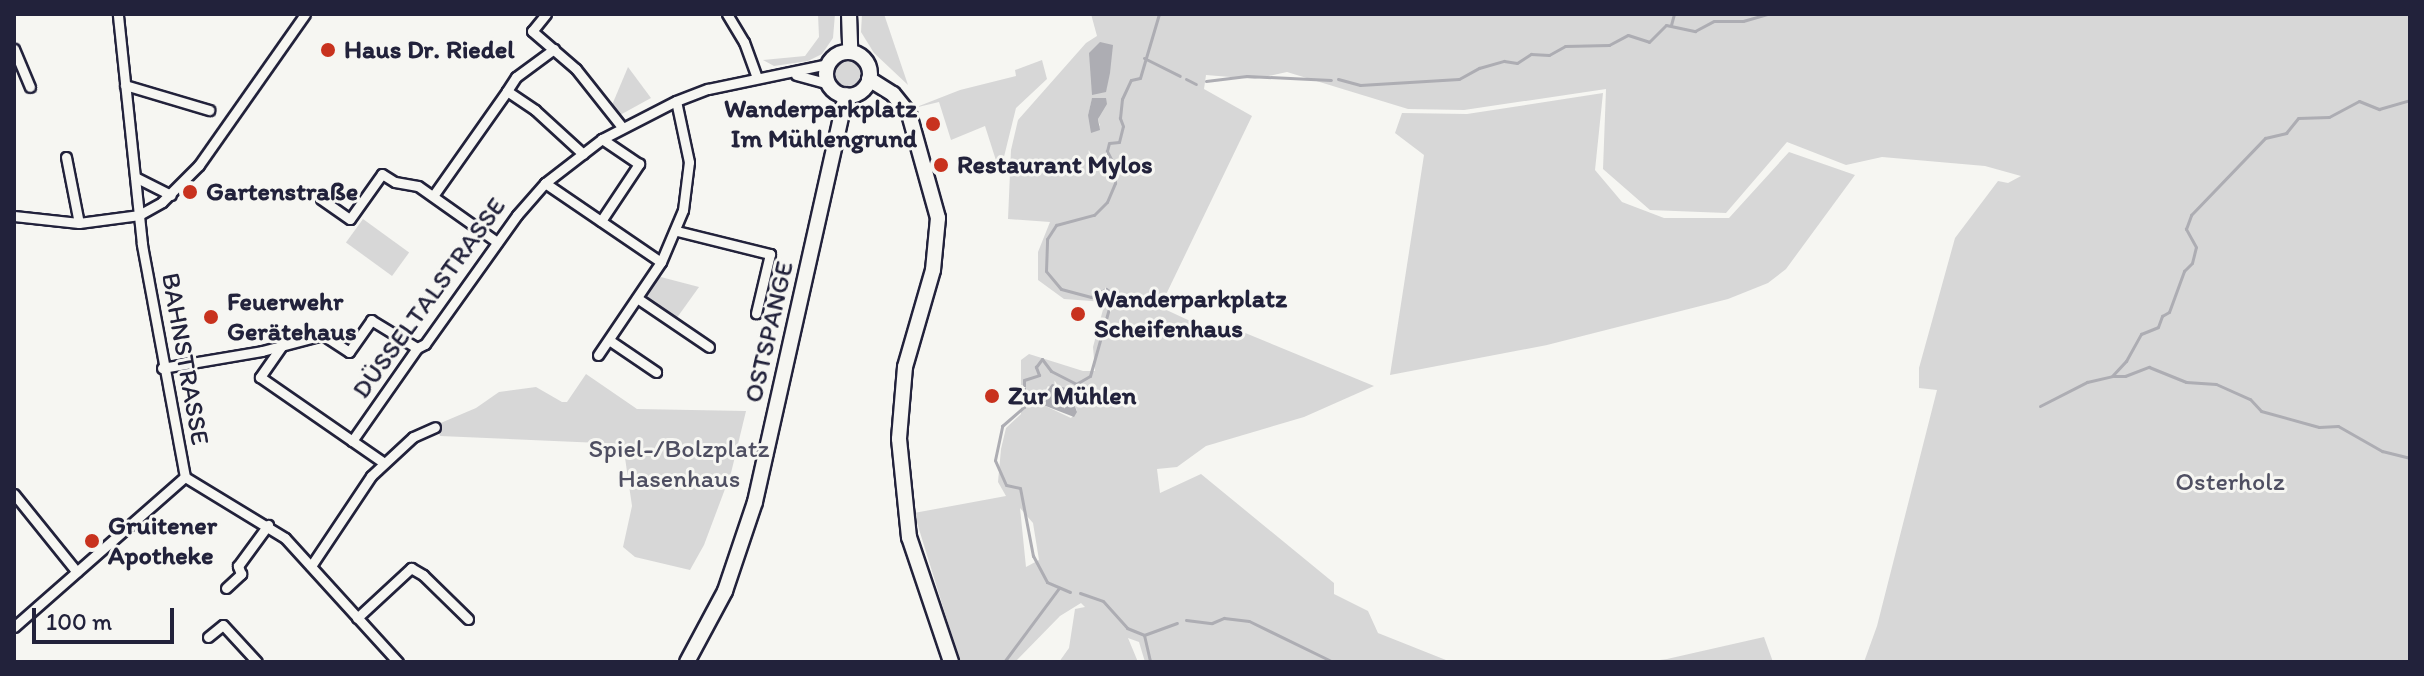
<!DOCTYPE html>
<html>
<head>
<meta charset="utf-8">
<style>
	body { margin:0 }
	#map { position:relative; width:2424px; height:676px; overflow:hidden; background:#f6f6f2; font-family:Itim,sans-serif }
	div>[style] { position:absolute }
	.green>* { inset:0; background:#d7d7d7; transform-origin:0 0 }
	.round { border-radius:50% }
	.water>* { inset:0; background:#adadb3 }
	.stream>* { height:3px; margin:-1.5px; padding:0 1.5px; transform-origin:1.5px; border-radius:1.5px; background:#adadb3 }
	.roads { filter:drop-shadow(2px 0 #22223b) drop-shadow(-2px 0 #22223b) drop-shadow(0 2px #22223b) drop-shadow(0 -2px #22223b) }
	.street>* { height:9px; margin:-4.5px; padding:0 4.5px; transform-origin:4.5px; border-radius:4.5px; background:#f6f6f2 }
	.secondary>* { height:14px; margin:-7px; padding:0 7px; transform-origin:7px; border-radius:7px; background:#f6f6f2 }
	.secondary>.ring { margin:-7px; padding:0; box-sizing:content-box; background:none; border:14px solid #f6f6f2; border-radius:50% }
	.dots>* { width:22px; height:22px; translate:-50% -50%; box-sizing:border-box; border:4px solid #f6f6f2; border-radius:50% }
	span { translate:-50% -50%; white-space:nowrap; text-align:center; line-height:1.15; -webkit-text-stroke:6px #f6f6f2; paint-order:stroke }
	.poi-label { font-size:26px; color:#22223b; font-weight:700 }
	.left { translate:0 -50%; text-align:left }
	.right { translate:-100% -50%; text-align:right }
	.street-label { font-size:26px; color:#22223b }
	.park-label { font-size:26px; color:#4f4f62 }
	.frame { position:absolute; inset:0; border:16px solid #22223b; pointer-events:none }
	.scale { position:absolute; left:32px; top:608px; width:142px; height:36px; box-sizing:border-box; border:4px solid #22223b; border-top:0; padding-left:10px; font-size:24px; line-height:28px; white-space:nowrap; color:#22223b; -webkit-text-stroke:6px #f6f6f2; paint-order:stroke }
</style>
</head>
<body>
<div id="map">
	<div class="green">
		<div style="clip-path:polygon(818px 14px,835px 14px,833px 38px,822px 54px,808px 61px,774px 66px,763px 60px,805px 56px,819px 37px)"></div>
		<div style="clip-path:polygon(862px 14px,884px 14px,908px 85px,874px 53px,861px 32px)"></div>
		<div style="clip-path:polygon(evenodd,1091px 14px,2410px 14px,2410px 662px,1864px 662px,1877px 626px,1937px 390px,1919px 388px,1919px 368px,1955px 238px,1998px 181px,2008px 183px,2021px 176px,1985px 166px,1882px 157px,1846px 165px,1787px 142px,1726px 213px,1650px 210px,1603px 169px,1606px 89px,1464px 110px,1408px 109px,1287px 72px,1255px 79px,1206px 75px,1204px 89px,1252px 116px,1160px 307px,1201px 326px,1238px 330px,1374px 386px,1304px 417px,1206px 446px,1177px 467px,1157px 469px,1160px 493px,1201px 474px,1334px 583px,1334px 594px,1368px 611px,1378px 633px,1451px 662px,1145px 662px,1139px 642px,1128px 638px,1138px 662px,1059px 662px,1069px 648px,1075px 609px,1085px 607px,1081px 603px,1060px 616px,1015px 662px,960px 662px,914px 513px,1006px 496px,998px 482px,1001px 449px,1006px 428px,1021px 414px,1021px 360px,1029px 354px,1083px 371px,1095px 371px,1093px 347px,1105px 302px,1064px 299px,1038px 280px,1038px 252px,1050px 222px,1008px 219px,1011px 150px,1018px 120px,1086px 43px,1097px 36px,1091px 14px,1106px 98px,1098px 119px,1100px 126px,1088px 115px,1092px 99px,1106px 98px,1091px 14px,1048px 386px,1072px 397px,1077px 411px,1071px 418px,1039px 403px,1048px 386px,1091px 14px,1020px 508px,1033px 523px,1039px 560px,1026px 567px,1020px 508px)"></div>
		<div class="round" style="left:835px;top:60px;width:26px;height:26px"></div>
		<div style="clip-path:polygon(1042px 60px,1047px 79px,1016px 108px,1000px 173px,985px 126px,951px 140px,939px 102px,914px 108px,960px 90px,1016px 76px,1015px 70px)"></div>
		<div style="clip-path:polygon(628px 67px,651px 98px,620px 115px,612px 105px)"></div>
		<div style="clip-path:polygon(1603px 93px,1595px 170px,1622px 202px,1664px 218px,1729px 218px,1789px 152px,1855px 175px,1786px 269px,1768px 283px,1728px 299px,1547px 345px,1390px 375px,1424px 155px,1395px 133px,1402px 113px,1467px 114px)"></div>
		<div style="left:363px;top:219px;width:57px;height:29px;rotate:36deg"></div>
		<div style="clip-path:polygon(657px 276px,699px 287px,676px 319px,647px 298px,646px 293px)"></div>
		<div style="clip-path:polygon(586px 374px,637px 409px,746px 411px,731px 473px,704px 545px,690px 570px,635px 557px,623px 547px,632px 506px,623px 444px,440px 436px,436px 425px,476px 408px,499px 392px,536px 387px,562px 402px,567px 402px)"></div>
		<div style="clip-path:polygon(1764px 637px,1773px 662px,1645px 662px,1667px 659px)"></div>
	</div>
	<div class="water">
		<div style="clip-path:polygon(1100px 42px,1113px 45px,1110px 73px,1106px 92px,1092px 95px,1089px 53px)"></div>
		<div style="clip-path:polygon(1092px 98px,1106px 98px,1107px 104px,1098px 119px,1100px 130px,1091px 133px,1088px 115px)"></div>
		<div style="clip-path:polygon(1052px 384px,1069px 389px,1077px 412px,1074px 417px,1038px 403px)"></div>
	</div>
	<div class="stream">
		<div style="left:1671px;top:25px;width:11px;rotate:-75deg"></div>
		<div style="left:1144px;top:58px;width:40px;rotate:26.6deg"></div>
		<div style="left:1186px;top:79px;width:11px;rotate:27deg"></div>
		<div style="left:1338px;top:79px;width:23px;rotate:15deg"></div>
		<div style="left:1360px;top:85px;width:99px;rotate:-3.5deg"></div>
		<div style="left:1459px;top:79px;width:23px;rotate:-29deg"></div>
		<div style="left:1479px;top:68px;width:26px;rotate:-16deg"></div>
		<div style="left:1504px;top:61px;width:13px;rotate:9deg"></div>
		<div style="left:1517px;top:63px;width:17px;rotate:-33deg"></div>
		<div style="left:1531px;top:54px;width:18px;rotate:3deg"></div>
		<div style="left:1549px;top:55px;width:18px;rotate:-29deg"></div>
		<div style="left:1565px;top:46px;width:44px;rotate:-1.3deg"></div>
		<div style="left:1609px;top:45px;width:21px;rotate:-28deg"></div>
		<div style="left:1628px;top:35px;width:22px;rotate:18deg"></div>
		<div style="left:1649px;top:42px;width:24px;rotate:-45deg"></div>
		<div style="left:1666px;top:25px;width:30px;rotate:12deg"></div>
		<div style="left:1695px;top:31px;width:21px;rotate:-28deg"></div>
		<div style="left:1714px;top:21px;width:29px"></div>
		<div style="left:1743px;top:21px;width:25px;rotate:-16deg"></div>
		<div style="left:1206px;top:81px;width:41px;rotate:-7deg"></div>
		<div style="left:1247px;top:76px;width:84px;rotate:2.7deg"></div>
		<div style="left:2114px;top:376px;width:11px"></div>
		<div style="left:2125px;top:376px;width:26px;rotate:-21deg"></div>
		<div style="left:2149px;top:367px;width:40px;rotate:22deg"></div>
		<div style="left:2186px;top:382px;width:30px;rotate:4deg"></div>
		<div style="left:2216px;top:384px;width:37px;rotate:24deg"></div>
		<div style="left:2250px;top:399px;width:16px;rotate:47deg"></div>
		<div style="left:2261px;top:411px;width:60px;rotate:15.4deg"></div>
		<div style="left:2319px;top:427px;width:19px;rotate:-3deg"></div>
		<div style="left:2338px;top:426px;width:51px;rotate:29.6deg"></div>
		<div style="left:2382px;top:451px;width:29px;rotate:14deg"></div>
		<div style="left:2040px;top:406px;width:53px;rotate:-27.1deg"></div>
		<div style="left:2087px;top:382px;width:26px;rotate:-13deg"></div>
		<div style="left:2112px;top:376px;width:21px;rotate:-47deg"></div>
		<div style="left:2126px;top:361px;width:31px;rotate:-61deg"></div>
		<div style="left:2141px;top:334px;width:18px;rotate:-22deg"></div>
		<div style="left:2158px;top:327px;width:12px;rotate:-70deg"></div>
		<div style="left:2162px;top:316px;width:8px;rotate:-30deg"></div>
		<div style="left:2169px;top:312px;width:44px;rotate:-69.9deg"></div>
		<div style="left:2184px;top:271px;width:11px;rotate:-45deg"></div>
		<div style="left:2192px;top:263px;width:16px;rotate:-76deg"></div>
		<div style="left:2196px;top:247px;width:21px;rotate:-119deg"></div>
		<div style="left:2186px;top:229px;width:15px;rotate:-70deg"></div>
		<div style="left:2191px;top:215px;width:107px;rotate:-46.1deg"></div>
		<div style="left:2265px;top:138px;width:22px;rotate:-13deg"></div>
		<div style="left:2286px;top:133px;width:19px;rotate:-51deg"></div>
		<div style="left:2298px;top:118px;width:31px;rotate:-2deg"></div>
		<div style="left:2329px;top:117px;width:34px;rotate:-28deg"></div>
		<div style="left:2359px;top:101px;width:22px;rotate:22deg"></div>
		<div style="left:2379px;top:109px;width:32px;rotate:-16deg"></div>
		<div style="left:1070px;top:592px;width:25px;rotate:-157deg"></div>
		<div style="left:1047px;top:582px;width:30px;rotate:-118deg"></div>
		<div style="left:1033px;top:556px;width:69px;rotate:-100.8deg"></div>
		<div style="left:1020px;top:488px;width:14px;rotate:-168deg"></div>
		<div style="left:1006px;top:485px;width:27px;rotate:-114deg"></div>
		<div style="left:995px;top:460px;width:35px;rotate:-78deg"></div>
		<div style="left:1002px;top:426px;width:29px;rotate:-41deg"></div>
		<div style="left:1024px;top:407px;width:27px;rotate:-90deg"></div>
		<div style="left:1024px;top:380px;width:16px;rotate:-18deg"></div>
		<div style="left:1039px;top:375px;width:9px;rotate:-111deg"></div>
		<div style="left:1036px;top:367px;width:10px;rotate:-53deg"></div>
		<div style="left:1042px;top:359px;width:15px;rotate:53deg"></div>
		<div style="left:1051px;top:371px;width:28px;rotate:27deg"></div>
		<div style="left:1076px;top:384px;width:16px;rotate:-30deg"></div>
		<div style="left:1090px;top:376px;width:85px;rotate:-74.3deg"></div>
		<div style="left:1113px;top:294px;width:9px;rotate:-144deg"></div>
		<div style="left:1106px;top:289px;width:17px;rotate:152deg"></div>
		<div style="left:1091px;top:297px;width:31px;rotate:-165deg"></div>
		<div style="left:1061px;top:289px;width:23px;rotate:-130deg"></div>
		<div style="left:1046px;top:271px;width:32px;rotate:-88deg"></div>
		<div style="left:1047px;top:239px;width:17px;rotate:-57deg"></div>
		<div style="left:1056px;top:225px;width:39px;rotate:-15deg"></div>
		<div style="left:1094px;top:215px;width:18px;rotate:-45deg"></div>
		<div style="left:1107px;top:202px;width:21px;rotate:-67deg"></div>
		<div style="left:1115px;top:183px;width:18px;rotate:-93deg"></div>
		<div style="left:1114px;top:165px;width:16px;rotate:-117deg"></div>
		<div style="left:1107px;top:151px;width:8px;rotate:-76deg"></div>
		<div style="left:1109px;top:143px;width:10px;rotate:-6deg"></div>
		<div style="left:1119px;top:142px;width:16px;rotate:-76deg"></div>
		<div style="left:1123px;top:126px;width:9px;rotate:-111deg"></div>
		<div style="left:1120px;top:118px;width:19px;rotate:-84deg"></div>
		<div style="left:1122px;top:99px;width:21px;rotate:-65deg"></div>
		<div style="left:1131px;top:80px;width:9px;rotate:-13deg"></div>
		<div style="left:1140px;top:78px;width:67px;rotate:-73.5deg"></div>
		<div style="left:1080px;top:593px;width:24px;rotate:19deg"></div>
		<div style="left:1103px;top:601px;width:36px;rotate:48deg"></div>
		<div style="left:1127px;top:628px;width:18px;rotate:22deg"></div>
		<div style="left:1144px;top:635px;width:28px;rotate:77deg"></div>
		<div style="left:1186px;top:620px;width:26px;rotate:7deg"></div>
		<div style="left:1212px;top:623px;width:13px;rotate:-23deg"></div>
		<div style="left:1224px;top:618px;width:25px;rotate:7deg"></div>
		<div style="left:1249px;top:621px;width:93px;rotate:26deg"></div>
		<div style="left:1144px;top:635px;width:35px;rotate:-20deg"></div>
		<div style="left:1004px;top:662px;width:92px;rotate:-53.4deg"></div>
	</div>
	<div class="roads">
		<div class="street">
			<div style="left:546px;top:14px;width:22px;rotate:129deg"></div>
			<div style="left:532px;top:31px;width:58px;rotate:40.8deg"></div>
			<div style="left:576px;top:69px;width:74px;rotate:51.6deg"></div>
			<div style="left:727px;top:14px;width:33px;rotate:59deg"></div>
			<div style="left:744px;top:42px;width:38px;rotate:70deg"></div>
			<div style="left:14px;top:49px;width:41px;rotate:67.2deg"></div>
			<div style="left:554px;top:49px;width:47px;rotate:143.6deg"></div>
			<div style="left:516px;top:77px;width:17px;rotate:123deg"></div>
			<div style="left:507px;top:91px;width:34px;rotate:34deg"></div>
			<div style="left:535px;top:110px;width:65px;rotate:42.5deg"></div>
			<div style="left:796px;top:75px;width:34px;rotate:15deg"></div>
			<div style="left:125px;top:85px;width:88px;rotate:16.6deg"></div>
			<div style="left:66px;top:157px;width:67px;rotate:78.9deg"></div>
			<div style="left:135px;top:177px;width:40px;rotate:26.6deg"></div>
			<div style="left:545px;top:183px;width:140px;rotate:34.3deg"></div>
			<div style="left:433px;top:196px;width:128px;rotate:-54.8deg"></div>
			<div style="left:321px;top:199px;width:35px;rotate:35deg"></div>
			<div style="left:350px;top:219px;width:55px;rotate:-54.6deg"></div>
			<div style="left:382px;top:174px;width:15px;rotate:32deg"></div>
			<div style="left:395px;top:182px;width:23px;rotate:10deg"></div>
			<div style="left:418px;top:186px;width:97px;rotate:35.3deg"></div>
			<div style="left:14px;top:216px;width:65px;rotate:6.1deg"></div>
			<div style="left:79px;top:223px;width:61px;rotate:-7.6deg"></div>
			<div style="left:139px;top:215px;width:26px;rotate:-29deg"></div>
			<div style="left:162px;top:202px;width:52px;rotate:-45deg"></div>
			<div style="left:199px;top:165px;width:184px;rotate:-54.9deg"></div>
			<div style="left:601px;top:221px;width:69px;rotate:-56.3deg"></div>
			<div style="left:639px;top:164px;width:45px;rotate:-146deg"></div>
			<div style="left:677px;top:231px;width:96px;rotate:13.9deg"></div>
			<div style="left:770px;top:254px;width:61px;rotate:103.3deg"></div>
			<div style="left:637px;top:298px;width:87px;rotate:34.2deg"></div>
			<div style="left:609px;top:340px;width:57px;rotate:34.2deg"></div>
			<div style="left:281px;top:347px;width:37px;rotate:125deg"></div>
			<div style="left:260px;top:377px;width:151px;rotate:34.7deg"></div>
			<div style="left:598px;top:355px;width:112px;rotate:-55.9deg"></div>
			<div style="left:661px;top:262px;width:56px;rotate:-67.1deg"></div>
			<div style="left:683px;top:210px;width:48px;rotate:-82.9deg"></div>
			<div style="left:689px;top:162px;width:62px;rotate:-102deg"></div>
			<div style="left:162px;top:368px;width:101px;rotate:-9.6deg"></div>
			<div style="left:262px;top:351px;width:63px;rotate:-14.7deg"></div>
			<div style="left:323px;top:335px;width:31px;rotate:33deg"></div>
			<div style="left:349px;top:352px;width:39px;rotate:-55deg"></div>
			<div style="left:371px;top:320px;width:54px;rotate:31.3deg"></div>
			<div style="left:352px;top:441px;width:113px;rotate:-55deg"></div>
			<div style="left:417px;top:348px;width:9px;rotate:-27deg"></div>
			<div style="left:425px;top:344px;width:158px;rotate:-54.5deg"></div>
			<div style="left:517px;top:215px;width:43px;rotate:-48.8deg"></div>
			<div style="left:545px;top:183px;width:72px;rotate:-37.7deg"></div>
			<div style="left:602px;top:139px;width:83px;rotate:-27.2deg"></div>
			<div style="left:676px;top:101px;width:34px;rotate:-21deg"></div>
			<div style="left:708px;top:89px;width:123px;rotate:-11.8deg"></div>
			<div style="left:185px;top:477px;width:117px;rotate:31.4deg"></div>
			<div style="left:285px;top:538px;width:168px;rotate:47.7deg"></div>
			<div style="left:14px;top:494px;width:100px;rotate:51.1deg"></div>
			<div style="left:311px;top:566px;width:108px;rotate:-56.3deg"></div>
			<div style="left:371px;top:476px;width:57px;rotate:-42.9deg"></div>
			<div style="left:413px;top:437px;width:24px;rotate:-24deg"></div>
			<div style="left:226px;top:588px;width:21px;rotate:-43deg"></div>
			<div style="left:241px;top:574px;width:9px;rotate:-111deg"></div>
			<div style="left:238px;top:566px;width:51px;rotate:-53.8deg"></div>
			<div style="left:357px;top:618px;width:74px;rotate:-42.8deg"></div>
			<div style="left:411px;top:568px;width:14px;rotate:30deg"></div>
			<div style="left:423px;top:575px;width:63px;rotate:44.4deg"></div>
			<div style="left:14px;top:627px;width:227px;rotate:-41.3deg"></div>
			<div style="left:185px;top:477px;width:237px;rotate:-100.5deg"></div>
			<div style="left:142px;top:244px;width:231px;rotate:-96deg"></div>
			<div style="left:208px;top:637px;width:19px;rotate:-39deg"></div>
			<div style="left:223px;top:625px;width:50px;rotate:47.4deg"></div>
		</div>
		<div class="secondary">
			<div style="left:849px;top:14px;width:38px;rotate:88deg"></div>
			<div class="ring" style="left:826px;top:52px;width:30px;height:30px"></div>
			<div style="left:869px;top:79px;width:28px;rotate:32deg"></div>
			<div style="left:893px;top:94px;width:26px;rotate:51deg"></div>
			<div style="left:909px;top:114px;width:108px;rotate:74.4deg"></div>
			<div style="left:938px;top:218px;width:52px;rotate:95.5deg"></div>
			<div style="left:933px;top:270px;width:101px;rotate:106.1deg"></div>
			<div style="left:905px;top:367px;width:72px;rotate:94.8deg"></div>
			<div style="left:899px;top:439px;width:99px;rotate:84.2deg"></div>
			<div style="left:909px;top:537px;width:132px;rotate:71.4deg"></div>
			<div style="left:687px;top:662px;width:81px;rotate:-61.8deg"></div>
			<div style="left:725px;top:591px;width:94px;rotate:-71.4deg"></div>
			<div style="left:755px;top:502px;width:417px;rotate:-77.4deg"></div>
		</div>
	</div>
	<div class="dots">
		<div style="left:328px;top:50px;background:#c8321e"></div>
		<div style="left:933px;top:124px;background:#c8321e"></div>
		<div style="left:941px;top:165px;background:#c8321e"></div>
		<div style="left:190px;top:192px;background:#c8321e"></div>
		<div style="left:1078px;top:314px;background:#c8321e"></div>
		<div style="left:211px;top:317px;background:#c8321e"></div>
		<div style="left:992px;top:396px;background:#c8321e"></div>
		<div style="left:92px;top:541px;background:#c8321e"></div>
	</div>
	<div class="poi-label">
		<span class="left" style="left:344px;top:50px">Haus Dr. Riedel</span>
		<span class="right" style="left:917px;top:124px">Wanderparkplatz<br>Im Mühlengrund</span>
		<span class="left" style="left:957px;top:165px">Restaurant Mylos</span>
		<span class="left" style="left:206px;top:192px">Gartenstraße</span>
		<span class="left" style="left:1094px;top:314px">Wanderparkplatz<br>Scheifenhaus</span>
		<span class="left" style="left:227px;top:317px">Feuerwehr<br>Gerätehaus</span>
		<span class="left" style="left:1008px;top:396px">Zur Mühlen</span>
		<span class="left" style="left:108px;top:541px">Gruitener<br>Apotheke</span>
	</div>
	<div class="street-label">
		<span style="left:429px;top:298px;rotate:-54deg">DÜSSELTALSTRASSE</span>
		<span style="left:769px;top:332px;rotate:-77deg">OSTSPANGE</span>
		<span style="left:185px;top:359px;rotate:80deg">BAHNSTRASSE</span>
	</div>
	<div class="park-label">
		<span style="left:679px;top:464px">Spiel-/Bolzplatz<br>Hasenhaus</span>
		<span style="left:2230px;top:482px">Osterholz</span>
	</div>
	<div class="frame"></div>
	<div class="scale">100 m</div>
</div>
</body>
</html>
